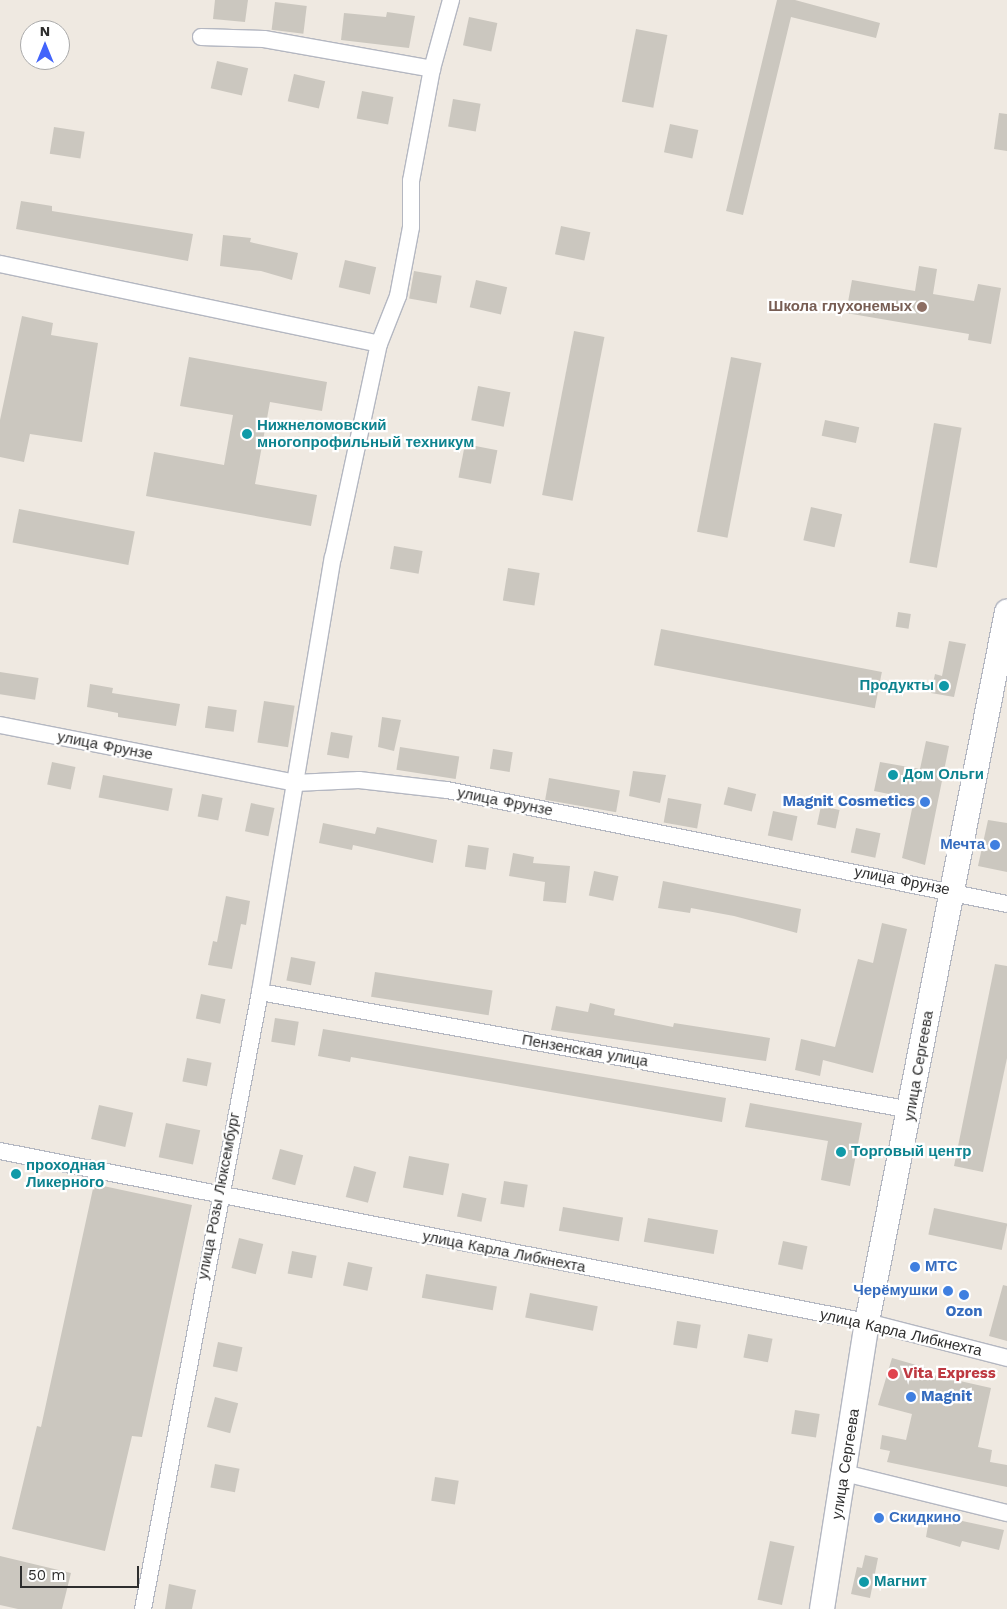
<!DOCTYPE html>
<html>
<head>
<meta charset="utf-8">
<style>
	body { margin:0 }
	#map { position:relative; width:1007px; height:1609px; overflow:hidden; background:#efe9e1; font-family:"Work Sans",sans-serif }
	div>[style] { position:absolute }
	.building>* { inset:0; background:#cbc7bf; transform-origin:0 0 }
	.roads { filter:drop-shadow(1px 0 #b4b7c1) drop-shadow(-1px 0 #b4b7c1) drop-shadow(0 1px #b4b7c1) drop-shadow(0 -1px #b4b7c1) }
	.street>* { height:16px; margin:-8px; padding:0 8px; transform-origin:8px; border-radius:8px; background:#fff }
	.secondary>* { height:24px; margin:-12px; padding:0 12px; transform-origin:12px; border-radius:12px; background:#fff }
	.dots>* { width:14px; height:14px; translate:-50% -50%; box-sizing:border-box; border:2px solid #fff; border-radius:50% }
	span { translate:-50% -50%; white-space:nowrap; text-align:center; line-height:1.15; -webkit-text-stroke:4.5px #fff; paint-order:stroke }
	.education-label { font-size:15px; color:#785e54; font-weight:700 }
	.right { translate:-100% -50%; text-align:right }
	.culture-label { font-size:15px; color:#0d838f; font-weight:700 }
	.left { translate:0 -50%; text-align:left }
	.street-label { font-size:15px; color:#2e2e2e }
	.shop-label { font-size:15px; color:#366cbe; font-weight:700 }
	.health-label { font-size:15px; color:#be3a42; font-weight:700 }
	.north { position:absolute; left:20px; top:20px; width:50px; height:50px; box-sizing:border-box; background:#fff; border:1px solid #ababab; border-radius:50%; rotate:0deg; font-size:14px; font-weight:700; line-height:20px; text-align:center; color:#2e2e2e }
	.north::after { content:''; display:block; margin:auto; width:18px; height:22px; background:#4264fb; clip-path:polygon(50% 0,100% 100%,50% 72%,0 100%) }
	.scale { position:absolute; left:20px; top:1566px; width:119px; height:22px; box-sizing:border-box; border:2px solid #2e2e2e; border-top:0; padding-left:6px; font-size:15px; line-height:18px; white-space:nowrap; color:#2e2e2e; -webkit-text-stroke:4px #fff; paint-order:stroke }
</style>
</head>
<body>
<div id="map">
	<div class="building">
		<div style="clip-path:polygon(215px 0,248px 0,245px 22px,213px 19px)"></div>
		<div style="clip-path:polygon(777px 0,795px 0,880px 23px,876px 38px,791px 17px,743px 215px,726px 211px)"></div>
		<div style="left:275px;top:2px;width:32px;height:28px;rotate:7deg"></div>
		<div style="clip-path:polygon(387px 12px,415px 16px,409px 48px,341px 40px,344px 13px,386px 17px)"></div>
		<div style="left:469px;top:17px;width:29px;height:29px;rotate:12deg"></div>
		<div style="left:636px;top:29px;width:32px;height:74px;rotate:11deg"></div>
		<div style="left:217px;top:61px;width:32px;height:28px;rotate:13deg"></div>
		<div style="left:294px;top:74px;width:32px;height:28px;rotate:13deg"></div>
		<div style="left:362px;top:91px;width:32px;height:28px;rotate:11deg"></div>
		<div style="left:453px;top:99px;width:28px;height:28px;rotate:10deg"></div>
		<div style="clip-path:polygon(999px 113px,1007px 114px,1007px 151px,994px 149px)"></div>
		<div style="left:670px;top:124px;width:29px;height:29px;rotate:12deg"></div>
		<div style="left:54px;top:127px;width:31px;height:27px;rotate:9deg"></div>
		<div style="clip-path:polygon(21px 201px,52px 206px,52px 211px,193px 234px,188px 261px,16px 229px)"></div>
		<div style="left:561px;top:226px;width:30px;height:29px;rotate:12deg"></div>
		<div style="clip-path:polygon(223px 235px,251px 238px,250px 242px,298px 253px,292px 280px,261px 271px,220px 266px)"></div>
		<div style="left:345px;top:260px;width:32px;height:28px;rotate:13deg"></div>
		<div style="clip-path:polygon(919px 266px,937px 269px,933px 294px,974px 301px,978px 284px,1001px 288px,991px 344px,968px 340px,969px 334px,846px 313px,852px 280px,915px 291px)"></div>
		<div style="left:414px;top:271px;width:28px;height:28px;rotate:10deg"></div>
		<div style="left:476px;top:280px;width:32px;height:28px;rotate:13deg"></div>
		<div style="clip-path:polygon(22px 316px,53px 323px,51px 335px,98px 343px,82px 442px,30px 434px,24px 462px,0 457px,0 420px)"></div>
		<div style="left:574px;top:331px;width:31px;height:167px;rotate:11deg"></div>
		<div style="clip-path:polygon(189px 357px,327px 382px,322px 411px,270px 402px,255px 484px,317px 495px,311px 526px,146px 496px,154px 452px,224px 465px,233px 415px,180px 406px)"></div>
		<div style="left:731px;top:357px;width:31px;height:178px;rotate:11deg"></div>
		<div style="left:478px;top:386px;width:33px;height:35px;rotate:11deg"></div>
		<div style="left:825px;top:420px;width:35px;height:16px;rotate:12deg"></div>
		<div style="left:934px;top:423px;width:28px;height:142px;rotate:10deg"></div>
		<div style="left:465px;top:444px;width:33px;height:34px;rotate:11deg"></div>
		<div style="left:811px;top:507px;width:32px;height:34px;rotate:13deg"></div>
		<div style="left:19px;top:509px;width:118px;height:34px;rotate:11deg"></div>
		<div style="left:394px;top:546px;width:29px;height:23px;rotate:10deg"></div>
		<div style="left:508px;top:568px;width:32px;height:33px;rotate:9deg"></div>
		<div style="left:898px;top:612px;width:13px;height:15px;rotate:9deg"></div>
		<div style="left:661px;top:629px;width:225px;height:37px;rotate:11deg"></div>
		<div style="clip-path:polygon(949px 641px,966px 644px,954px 697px,931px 693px,935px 674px,942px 676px)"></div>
		<div style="left:0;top:672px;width:39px;height:22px;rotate:9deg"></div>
		<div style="clip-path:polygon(90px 684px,113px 688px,112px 693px,180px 704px,176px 726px,118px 717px,118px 713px,87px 707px)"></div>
		<div style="left:264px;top:701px;width:31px;height:42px;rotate:9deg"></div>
		<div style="left:208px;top:706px;width:29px;height:22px;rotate:8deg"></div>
		<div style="clip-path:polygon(382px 717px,401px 720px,394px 751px,378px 747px)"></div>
		<div style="left:331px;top:732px;width:22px;height:23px;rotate:10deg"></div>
		<div style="clip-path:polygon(926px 741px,949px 746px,925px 865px,902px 858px,914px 799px,874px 791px,880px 762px,920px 769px)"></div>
		<div style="left:400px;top:747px;width:60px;height:23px;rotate:9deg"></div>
		<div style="left:493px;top:749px;width:20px;height:20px;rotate:9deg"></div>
		<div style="left:52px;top:762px;width:24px;height:23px;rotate:12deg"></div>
		<div style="clip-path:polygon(633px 771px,666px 775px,660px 803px,629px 796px)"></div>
		<div style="left:103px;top:775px;width:71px;height:23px;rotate:11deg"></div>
		<div style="left:549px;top:778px;width:72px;height:22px;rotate:10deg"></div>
		<div style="left:728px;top:787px;width:29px;height:18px;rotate:14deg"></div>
		<div style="left:202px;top:794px;width:21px;height:23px;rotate:11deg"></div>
		<div style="left:668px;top:798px;width:34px;height:25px;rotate:10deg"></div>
		<div style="left:251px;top:803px;width:24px;height:29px;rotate:12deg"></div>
		<div style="left:821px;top:806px;width:19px;height:19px;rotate:12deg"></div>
		<div style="left:773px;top:811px;width:25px;height:25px;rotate:12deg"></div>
		<div style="clip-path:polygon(988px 820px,1007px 823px,1007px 872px,978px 866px)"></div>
		<div style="clip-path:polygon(323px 823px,375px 834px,377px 827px,437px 840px,433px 863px,353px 845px,352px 850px,319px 843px)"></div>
		<div style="left:856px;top:828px;width:25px;height:25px;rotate:12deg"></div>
		<div style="left:468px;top:845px;width:21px;height:22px;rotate:8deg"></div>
		<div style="clip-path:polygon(513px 853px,534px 857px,533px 863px,570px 866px,566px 903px,543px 901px,545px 882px,509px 876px)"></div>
		<div style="left:594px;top:871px;width:25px;height:25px;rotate:12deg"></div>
		<div style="clip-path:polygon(663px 881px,801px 909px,797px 933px,734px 916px,691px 908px,690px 913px,658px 908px)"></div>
		<div style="clip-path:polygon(226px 896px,250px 901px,246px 925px,241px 924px,232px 969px,208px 965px,213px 941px,217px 942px)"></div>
		<div style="clip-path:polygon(882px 923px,907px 929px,873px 1073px,823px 1060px,820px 1076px,795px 1070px,801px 1039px,835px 1047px,858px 959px,873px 963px)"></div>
		<div style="left:291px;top:957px;width:25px;height:24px;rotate:11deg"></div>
		<div style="clip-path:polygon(995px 964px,1007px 966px,1007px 1058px,983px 1172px,954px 1166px)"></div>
		<div style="left:375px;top:972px;width:119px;height:25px;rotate:9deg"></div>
		<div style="left:201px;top:994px;width:25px;height:25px;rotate:12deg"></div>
		<div style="clip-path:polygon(590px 1003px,615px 1009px,614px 1015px,673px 1027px,674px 1023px,770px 1038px,766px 1061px,551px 1030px,556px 1006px,588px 1012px)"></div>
		<div style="left:275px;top:1018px;width:24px;height:24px;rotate:9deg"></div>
		<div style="clip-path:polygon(323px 1029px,726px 1098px,722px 1122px,351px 1057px,350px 1062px,318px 1056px)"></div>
		<div style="left:187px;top:1058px;width:25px;height:24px;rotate:11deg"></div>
		<div style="clip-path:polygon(750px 1103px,862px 1123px,850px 1186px,821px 1180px,828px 1141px,745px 1127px)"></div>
		<div style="left:99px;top:1105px;width:35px;height:35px;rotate:13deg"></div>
		<div style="left:166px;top:1123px;width:35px;height:35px;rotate:12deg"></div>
		<div style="left:280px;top:1149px;width:24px;height:31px;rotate:15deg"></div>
		<div style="left:409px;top:1156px;width:41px;height:32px;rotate:11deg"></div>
		<div style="left:354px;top:1166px;width:23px;height:32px;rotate:15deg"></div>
		<div style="left:504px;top:1181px;width:24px;height:23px;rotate:9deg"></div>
		<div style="clip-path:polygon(94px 1184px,192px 1205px,142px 1437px,132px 1436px,105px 1551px,12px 1529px,37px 1426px,41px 1427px)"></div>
		<div style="left:462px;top:1193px;width:25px;height:24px;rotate:12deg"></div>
		<div style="left:563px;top:1207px;width:61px;height:24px;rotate:10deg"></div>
		<div style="left:934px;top:1208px;width:75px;height:27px;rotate:12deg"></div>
		<div style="left:648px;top:1218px;width:71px;height:24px;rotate:10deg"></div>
		<div style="left:239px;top:1238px;width:25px;height:31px;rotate:14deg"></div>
		<div style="left:783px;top:1241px;width:25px;height:24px;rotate:12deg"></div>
		<div style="left:292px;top:1251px;width:25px;height:23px;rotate:11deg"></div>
		<div style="left:348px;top:1262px;width:25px;height:24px;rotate:12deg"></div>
		<div style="left:426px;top:1274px;width:72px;height:24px;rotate:10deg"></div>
		<div style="clip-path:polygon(1003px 1285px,1007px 1286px,1007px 1341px,989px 1336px)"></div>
		<div style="left:530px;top:1293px;width:69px;height:25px;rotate:11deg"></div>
		<div style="left:677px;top:1321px;width:24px;height:24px;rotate:9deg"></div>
		<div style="left:748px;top:1334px;width:25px;height:24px;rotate:11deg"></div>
		<div style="left:218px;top:1342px;width:25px;height:25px;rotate:12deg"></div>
		<div style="clip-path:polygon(892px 1358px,930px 1369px,929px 1374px,991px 1388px,978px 1447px,992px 1450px,990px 1462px,1007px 1465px,1007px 1487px,887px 1462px,890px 1451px,880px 1449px,882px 1435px,906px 1440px,912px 1414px,878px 1405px)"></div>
		<div style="left:215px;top:1397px;width:24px;height:31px;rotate:15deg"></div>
		<div style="left:795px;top:1410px;width:25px;height:24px;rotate:9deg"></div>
		<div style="left:215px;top:1464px;width:25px;height:24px;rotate:11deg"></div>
		<div style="left:435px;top:1477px;width:24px;height:24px;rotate:9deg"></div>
		<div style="clip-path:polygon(930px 1514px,1004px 1530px,999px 1550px,962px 1541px,960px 1547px,926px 1537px)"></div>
		<div style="left:770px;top:1541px;width:25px;height:60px;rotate:12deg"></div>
		<div style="clip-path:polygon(865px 1555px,878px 1558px,870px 1598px,851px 1594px,857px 1567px,862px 1568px)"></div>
		<div style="clip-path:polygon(0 1556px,71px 1573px,62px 1609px,18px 1609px,0 1605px)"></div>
		<div style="clip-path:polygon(169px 1584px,196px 1590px,192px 1609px,165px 1609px)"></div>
	</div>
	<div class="roads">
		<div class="street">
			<div style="left:201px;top:37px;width:63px;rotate:1.8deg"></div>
			<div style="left:264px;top:39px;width:171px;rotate:10.1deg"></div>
			<div style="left:0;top:264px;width:387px;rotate:11.9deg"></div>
			<div style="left:0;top:725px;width:301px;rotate:11.1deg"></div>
			<div style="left:295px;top:783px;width:64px;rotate:-2.7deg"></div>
			<div style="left:359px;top:780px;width:89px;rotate:6.5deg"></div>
			<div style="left:447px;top:790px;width:571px;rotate:11.51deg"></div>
			<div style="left:260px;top:992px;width:662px;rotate:10.27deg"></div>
			<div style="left:0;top:1151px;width:884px;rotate:11.16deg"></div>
			<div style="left:867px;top:1322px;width:145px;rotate:14.4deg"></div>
			<div style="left:844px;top:1473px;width:168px;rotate:13.8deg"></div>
			<div style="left:143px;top:1609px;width:628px;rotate:-79.26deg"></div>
			<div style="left:260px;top:992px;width:440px;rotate:-80.5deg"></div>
			<div style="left:333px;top:558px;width:219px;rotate:-77.9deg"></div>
			<div style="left:379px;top:344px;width:52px;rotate:-68.4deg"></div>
			<div style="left:398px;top:296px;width:70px;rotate:-79.3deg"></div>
			<div style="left:411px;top:227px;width:46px;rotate:-90deg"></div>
			<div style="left:411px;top:181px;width:114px;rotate:-79.4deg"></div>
			<div style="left:432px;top:69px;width:72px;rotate:-74.6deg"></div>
		</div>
		<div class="secondary">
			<div style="left:822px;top:1609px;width:291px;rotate:-81.1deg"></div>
			<div style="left:867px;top:1322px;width:724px;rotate:-78.85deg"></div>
		</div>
	</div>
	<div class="dots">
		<div style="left:922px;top:307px;background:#8d6e63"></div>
		<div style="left:247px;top:434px;background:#0f9aa8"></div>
		<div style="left:944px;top:686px;background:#0f9aa8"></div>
		<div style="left:893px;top:775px;background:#0f9aa8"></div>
		<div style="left:925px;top:802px;background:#3f7fe0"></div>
		<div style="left:995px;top:845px;background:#3f7fe0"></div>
		<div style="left:841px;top:1152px;background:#0f9aa8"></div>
		<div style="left:16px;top:1174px;background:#0f9aa8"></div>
		<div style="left:915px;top:1267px;background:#3f7fe0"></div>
		<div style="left:948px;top:1291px;background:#3f7fe0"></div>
		<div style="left:964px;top:1295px;background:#3f7fe0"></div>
		<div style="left:893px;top:1374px;background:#e0444e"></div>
		<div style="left:911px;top:1397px;background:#3f7fe0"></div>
		<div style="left:879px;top:1518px;background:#3f7fe0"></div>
		<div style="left:864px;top:1582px;background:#0f9aa8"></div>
	</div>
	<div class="education-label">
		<span class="right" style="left:912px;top:307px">Школа глухонемых</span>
	</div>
	<div class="culture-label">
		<span class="left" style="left:257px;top:434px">Нижнеломовский<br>многопрофильный техникум</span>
		<span class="right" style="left:934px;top:686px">Продукты</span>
		<span class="left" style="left:903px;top:775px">Дом Ольги</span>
		<span class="left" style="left:851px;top:1152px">Торговый центр</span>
		<span class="left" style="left:26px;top:1174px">проходная<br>Ликерного</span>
		<span class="left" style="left:874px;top:1582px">Магнит</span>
	</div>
	<div class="street-label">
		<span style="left:105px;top:746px;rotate:11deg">улица Фрунзе</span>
		<span style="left:505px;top:802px;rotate:11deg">улица Фрунзе</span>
		<span style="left:902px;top:881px;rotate:11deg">улица Фрунзе</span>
		<span style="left:585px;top:1051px;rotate:10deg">Пензенская улица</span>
		<span style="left:919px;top:1066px;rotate:-80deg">улица Сергеева</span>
		<span style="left:219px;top:1196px;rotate:-79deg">улица Розы Люксембург</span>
		<span style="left:504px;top:1252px;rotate:11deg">улица Карла Либкнехта</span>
		<span style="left:901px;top:1333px;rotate:13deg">улица Карла Либкнехта</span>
		<span style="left:846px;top:1464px;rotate:-81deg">улица Сергеева</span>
	</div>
	<div class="shop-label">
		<span class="right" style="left:915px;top:802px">Magnit Cosmetics</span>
		<span class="right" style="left:985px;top:845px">Мечта</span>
		<span class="left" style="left:925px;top:1267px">МТС</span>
		<span class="right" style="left:938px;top:1291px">Черёмушки</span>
		<span style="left:964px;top:1312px">Ozon</span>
		<span class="left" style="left:921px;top:1397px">Magnit</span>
		<span class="left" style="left:889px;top:1518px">Скидкино</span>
	</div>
	<div class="health-label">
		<span class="left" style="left:903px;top:1374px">Vita Express</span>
	</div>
	<div class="north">N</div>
	<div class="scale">50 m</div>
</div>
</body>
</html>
